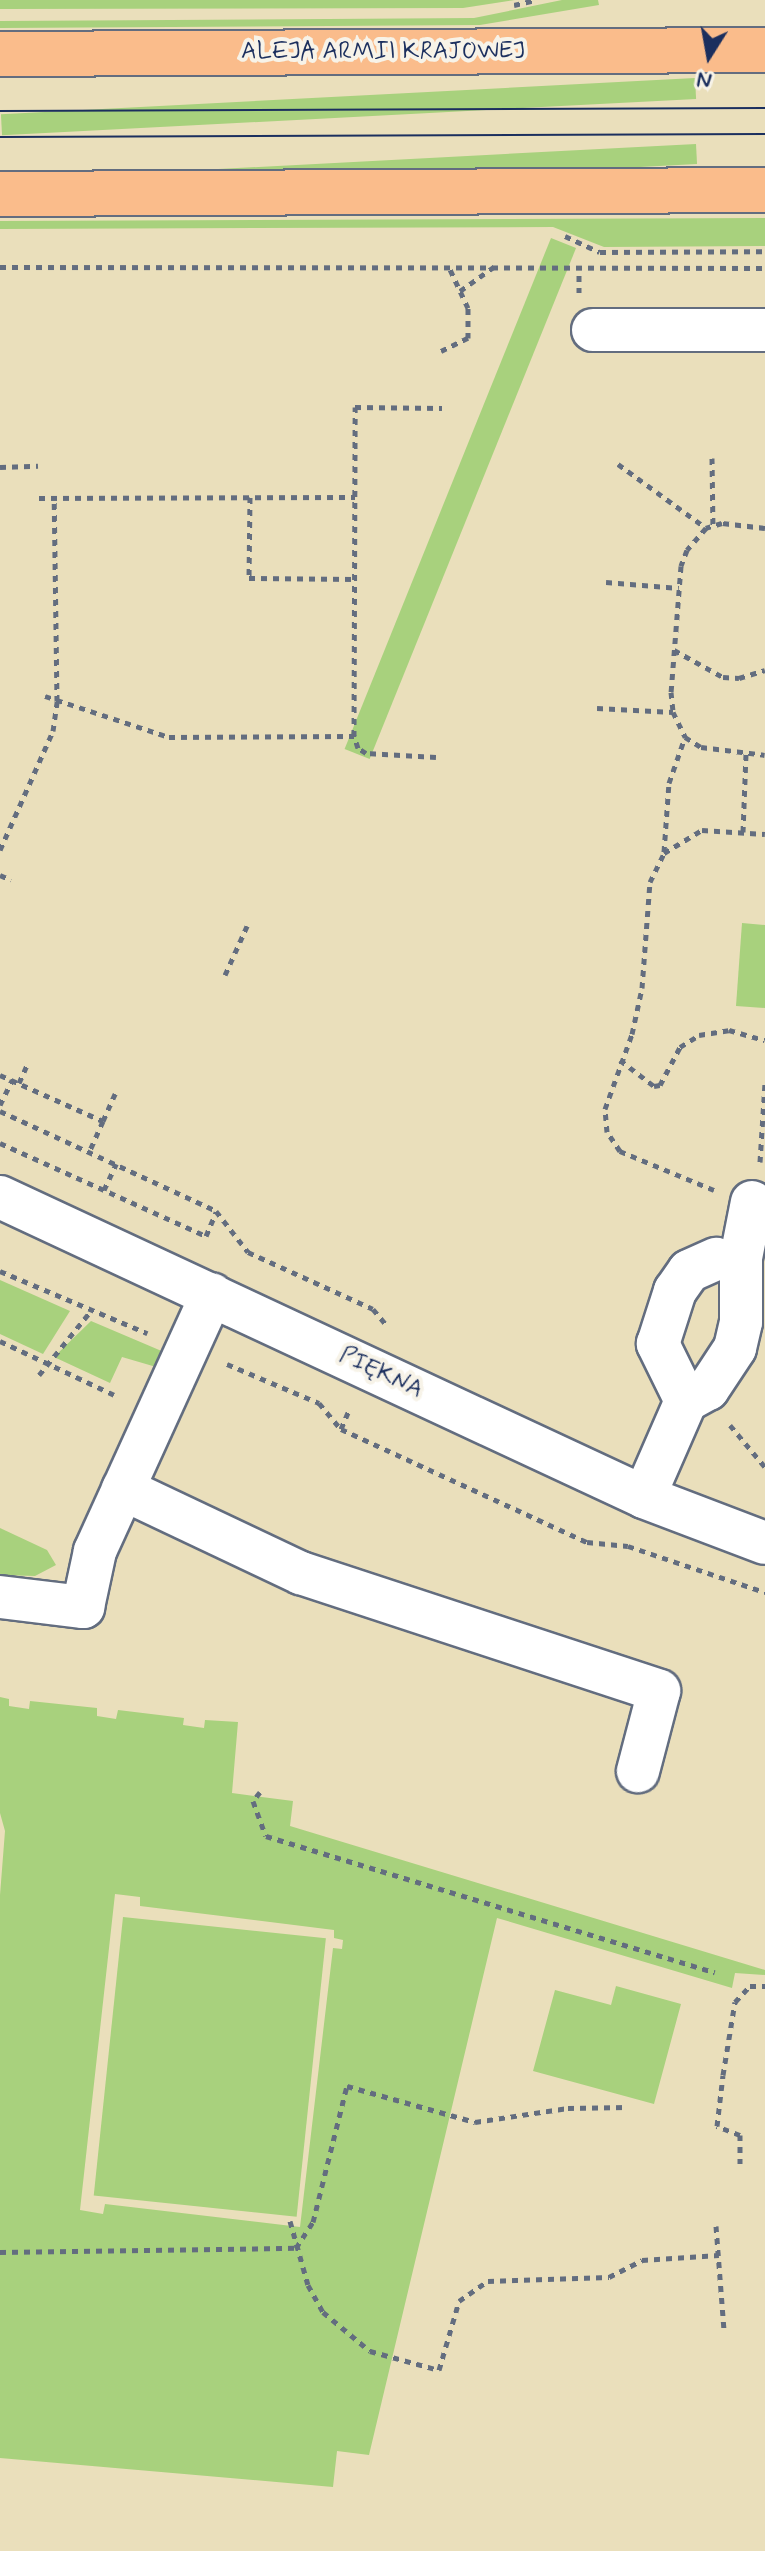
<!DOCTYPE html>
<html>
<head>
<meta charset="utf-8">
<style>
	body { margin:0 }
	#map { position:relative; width:765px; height:2551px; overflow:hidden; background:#eadfbb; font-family:Mynerve,sans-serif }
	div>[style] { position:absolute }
	.green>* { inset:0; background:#a8d17d; transform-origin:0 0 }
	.path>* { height:5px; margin-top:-2.5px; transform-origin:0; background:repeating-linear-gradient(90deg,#636d7f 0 6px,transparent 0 12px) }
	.roads { filter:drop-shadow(2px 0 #636d7f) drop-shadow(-2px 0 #636d7f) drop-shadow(0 2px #636d7f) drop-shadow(0 -2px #636d7f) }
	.minor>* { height:42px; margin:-21px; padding:0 21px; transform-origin:21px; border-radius:21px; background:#fff }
	.major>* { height:44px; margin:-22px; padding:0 22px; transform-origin:22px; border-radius:22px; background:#fabc8b }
	.tram>* { height:2px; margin:-1px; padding:0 1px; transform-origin:1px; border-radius:1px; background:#1b2f5e }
	span { translate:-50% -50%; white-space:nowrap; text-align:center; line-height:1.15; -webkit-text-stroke:8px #f7f3e8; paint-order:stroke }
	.street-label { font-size:24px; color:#1b2f5e }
	.north { position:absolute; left:669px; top:16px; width:80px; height:80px; -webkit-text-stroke:6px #f7f3e8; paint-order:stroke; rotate:191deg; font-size:22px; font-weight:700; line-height:32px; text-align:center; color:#1b2f5e }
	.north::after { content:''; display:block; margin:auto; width:28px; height:36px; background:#1b2f5e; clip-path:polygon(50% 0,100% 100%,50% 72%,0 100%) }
</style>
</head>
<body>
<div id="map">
	<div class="green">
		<div style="clip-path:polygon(0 0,515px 0,463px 8px,0 9px)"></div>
		<div style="clip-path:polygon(562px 0,598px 0,599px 5px,480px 25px,0 28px,0 21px,474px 18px)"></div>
		<div style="left:695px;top:78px;width:21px;height:695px;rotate:87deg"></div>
		<div style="left:696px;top:144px;width:20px;height:696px;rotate:87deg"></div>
		<div style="clip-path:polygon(765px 218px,765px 246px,604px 247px,553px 227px,0 229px,0 221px)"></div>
		<div style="left:551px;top:238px;width:27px;height:551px;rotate:22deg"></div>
		<div style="clip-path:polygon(742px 923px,765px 925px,765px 1008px,736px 1006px)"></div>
		<div style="clip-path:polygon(0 1280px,70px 1311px,43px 1354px,0 1334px)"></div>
		<div style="clip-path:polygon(91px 1321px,171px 1355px,163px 1369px,122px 1357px,110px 1383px,54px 1357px)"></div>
		<div style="clip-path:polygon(0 1528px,47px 1550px,56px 1565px,35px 1576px,0 1575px)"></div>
		<div style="clip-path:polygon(evenodd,0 1697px,9px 1699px,9px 1706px,29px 1709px,30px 1701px,97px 1708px,97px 1716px,116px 1719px,118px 1710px,184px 1718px,183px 1725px,204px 1728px,205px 1720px,238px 1722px,232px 1793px,293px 1801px,290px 1826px,765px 1970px,765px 1975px,735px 1973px,732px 1988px,497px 1918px,369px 2455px,337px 2451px,333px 2487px,0 2458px,0 1895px,5px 1831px,0 1813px,0 1697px,115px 1894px,140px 1897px,140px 1906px,334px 1930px,334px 1938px,343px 1940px,342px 1949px,333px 1948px,300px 2227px,105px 2204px,103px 2214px,80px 2210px,115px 1894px)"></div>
		<div style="left:123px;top:1917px;width:204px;height:280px;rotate:6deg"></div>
		<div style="clip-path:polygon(616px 1986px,681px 2004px,654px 2104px,533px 2071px,555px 1990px,611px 2005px)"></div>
	</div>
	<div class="path">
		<div style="left:514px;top:5px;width:23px;rotate:-13deg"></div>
		<div style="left:565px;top:236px;width:38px;rotate:25deg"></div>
		<div style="left:600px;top:252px;width:165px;rotate:-0.3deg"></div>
		<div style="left:0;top:267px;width:765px;rotate:0.07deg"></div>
		<div style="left:460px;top:291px;width:43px;rotate:-35.5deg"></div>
		<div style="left:579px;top:293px;width:27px;rotate:-90deg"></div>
		<div style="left:441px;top:351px;width:30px;rotate:-26deg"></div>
		<div style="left:468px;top:338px;width:30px;rotate:-90deg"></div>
		<div style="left:468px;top:308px;width:47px;rotate:-114.9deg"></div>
		<div style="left:712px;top:458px;width:68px;rotate:89.2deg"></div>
		<div style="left:618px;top:464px;width:109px;rotate:36deg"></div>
		<div style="left:0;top:467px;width:38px;rotate:-2deg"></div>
		<div style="left:250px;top:497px;width:81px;rotate:90.7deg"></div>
		<div style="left:249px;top:578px;width:106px;rotate:0.5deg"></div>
		<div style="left:39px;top:498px;width:316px;rotate:-0.2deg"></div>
		<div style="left:765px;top:528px;width:43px;rotate:-173.4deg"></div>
		<div style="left:722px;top:523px;width:17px;rotate:163deg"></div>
		<div style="left:706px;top:528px;width:29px;rotate:131deg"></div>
		<div style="left:687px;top:550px;width:17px;rotate:111deg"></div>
		<div style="left:681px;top:566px;width:126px;rotate:94.5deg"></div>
		<div style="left:671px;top:692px;width:20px;rotate:84deg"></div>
		<div style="left:673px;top:712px;width:28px;rotate:64deg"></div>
		<div style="left:685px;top:737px;width:19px;rotate:32deg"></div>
		<div style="left:701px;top:747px;width:64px;rotate:7.1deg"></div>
		<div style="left:606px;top:582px;width:73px;rotate:4.7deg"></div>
		<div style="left:674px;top:650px;width:56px;rotate:28.9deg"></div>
		<div style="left:723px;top:677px;width:16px;rotate:4deg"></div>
		<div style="left:739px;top:678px;width:27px;rotate:-17deg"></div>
		<div style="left:45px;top:696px;width:131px;rotate:18.3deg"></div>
		<div style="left:169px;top:737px;width:185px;rotate:-0.3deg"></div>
		<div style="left:597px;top:708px;width:76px;rotate:3deg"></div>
		<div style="left:436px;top:757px;width:70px;rotate:-176.7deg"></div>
		<div style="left:366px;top:753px;width:9px;rotate:-148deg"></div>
		<div style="left:358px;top:748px;width:13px;rotate:-108deg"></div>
		<div style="left:354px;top:736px;width:329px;rotate:-89.8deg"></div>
		<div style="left:355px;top:407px;width:87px;rotate:0.7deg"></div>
		<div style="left:743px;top:832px;width:79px;rotate:-87.8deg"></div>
		<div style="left:0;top:850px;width:130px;rotate:-66deg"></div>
		<div style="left:53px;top:731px;width:30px;rotate:-82deg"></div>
		<div style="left:57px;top:701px;width:203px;rotate:-90.8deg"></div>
		<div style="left:664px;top:852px;width:69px;rotate:-85.9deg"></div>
		<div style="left:669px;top:783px;width:49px;rotate:-70.8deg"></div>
		<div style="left:0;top:875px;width:12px;rotate:24deg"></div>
		<div style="left:225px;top:975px;width:54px;rotate:-65.8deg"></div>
		<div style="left:620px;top:1060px;width:43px;rotate:37.4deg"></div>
		<div style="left:654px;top:1086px;width:6px;rotate:-9deg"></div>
		<div style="left:660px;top:1085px;width:43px;rotate:-62.2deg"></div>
		<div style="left:680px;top:1047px;width:22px;rotate:-32deg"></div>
		<div style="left:699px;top:1035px;width:30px;rotate:-9deg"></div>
		<div style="left:729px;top:1030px;width:37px;rotate:16deg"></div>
		<div style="left:0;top:1075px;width:113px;rotate:24.1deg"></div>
		<div style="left:103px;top:1121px;width:34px;rotate:114deg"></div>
		<div style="left:19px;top:1083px;width:20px;rotate:-66deg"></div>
		<div style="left:0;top:1105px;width:28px;rotate:-64deg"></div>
		<div style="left:0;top:1111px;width:238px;rotate:24.8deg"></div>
		<div style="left:216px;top:1211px;width:52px;rotate:52deg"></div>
		<div style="left:248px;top:1252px;width:137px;rotate:24.5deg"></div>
		<div style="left:373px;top:1309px;width:23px;rotate:50deg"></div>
		<div style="left:103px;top:1121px;width:30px;rotate:-66deg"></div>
		<div style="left:0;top:1143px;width:226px;rotate:24.3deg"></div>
		<div style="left:206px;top:1236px;width:26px;rotate:-67deg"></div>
		<div style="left:760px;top:1162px;width:80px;rotate:-86.4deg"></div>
		<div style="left:104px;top:1190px;width:29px;rotate:-65deg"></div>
		<div style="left:714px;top:1190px;width:102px;rotate:-157.5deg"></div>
		<div style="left:620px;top:1151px;width:23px;rotate:-124deg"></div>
		<div style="left:607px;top:1132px;width:23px;rotate:-95deg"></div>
		<div style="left:605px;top:1109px;width:80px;rotate:-70.2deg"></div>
		<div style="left:632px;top:1034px;width:47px;rotate:-77.7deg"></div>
		<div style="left:642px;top:988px;width:106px;rotate:-85.7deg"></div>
		<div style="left:650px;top:882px;width:32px;rotate:-64deg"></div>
		<div style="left:664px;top:853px;width:44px;rotate:-31.2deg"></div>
		<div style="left:702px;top:830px;width:63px;rotate:3.6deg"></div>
		<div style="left:0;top:1271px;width:160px;rotate:22.9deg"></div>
		<div style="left:0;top:1341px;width:126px;rotate:25.3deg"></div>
		<div style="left:227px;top:1364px;width:100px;rotate:23deg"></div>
		<div style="left:319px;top:1403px;width:34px;rotate:50deg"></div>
		<div style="left:341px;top:1429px;width:271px;rotate:24.7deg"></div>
		<div style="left:587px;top:1542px;width:41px;rotate:5.6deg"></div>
		<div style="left:628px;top:1546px;width:145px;rotate:18.6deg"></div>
		<div style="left:39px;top:1375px;width:81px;rotate:-51deg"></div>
		<div style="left:730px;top:1425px;width:55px;rotate:50.2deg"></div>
		<div style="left:341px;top:1429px;width:23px;rotate:-67deg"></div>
		<div style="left:260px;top:1792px;width:11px;rotate:128deg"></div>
		<div style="left:253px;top:1801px;width:37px;rotate:70deg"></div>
		<div style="left:266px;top:1836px;width:469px;rotate:16.9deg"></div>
		<div style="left:740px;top:2164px;width:29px;rotate:-90deg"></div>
		<div style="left:740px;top:2135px;width:25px;rotate:-159deg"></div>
		<div style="left:717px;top:2126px;width:51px;rotate:-83.3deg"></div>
		<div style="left:723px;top:2075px;width:74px;rotate:-80.7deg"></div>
		<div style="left:735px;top:2002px;width:22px;rotate:-47deg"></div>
		<div style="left:750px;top:1986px;width:15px"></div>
		<div style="left:290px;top:2221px;width:66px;rotate:74.3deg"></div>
		<div style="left:308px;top:2285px;width:31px;rotate:61deg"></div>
		<div style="left:323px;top:2312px;width:61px;rotate:39.7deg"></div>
		<div style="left:370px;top:2351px;width:72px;rotate:15.4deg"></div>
		<div style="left:439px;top:2370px;width:72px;rotate:-73.8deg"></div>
		<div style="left:459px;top:2301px;width:35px;rotate:-35deg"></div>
		<div style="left:488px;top:2281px;width:121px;rotate:-1.9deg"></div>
		<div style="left:609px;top:2277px;width:37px;rotate:-27deg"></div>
		<div style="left:642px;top:2260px;width:77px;rotate:-3.7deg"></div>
		<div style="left:716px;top:2226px;width:103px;rotate:85.6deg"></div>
		<div style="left:0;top:2252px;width:296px;rotate:-0.8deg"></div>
		<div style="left:296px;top:2248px;width:31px;rotate:-57deg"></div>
		<div style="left:313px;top:2222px;width:140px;rotate:-76deg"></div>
		<div style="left:347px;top:2086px;width:133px;rotate:15.7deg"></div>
		<div style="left:475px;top:2122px;width:94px;rotate:-8.6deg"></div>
		<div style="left:568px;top:2108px;width:60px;rotate:-1deg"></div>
	</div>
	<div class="roads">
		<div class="minor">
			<div style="left:593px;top:330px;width:172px"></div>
			<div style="left:0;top:1197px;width:710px;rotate:24.98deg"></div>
			<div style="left:644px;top:1497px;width:129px;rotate:20.8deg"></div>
			<div style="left:686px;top:1401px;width:64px;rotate:-116.2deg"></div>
			<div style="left:658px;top:1344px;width:56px;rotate:-72.2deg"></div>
			<div style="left:675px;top:1291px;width:24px;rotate:-55deg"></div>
			<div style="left:689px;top:1271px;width:30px;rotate:-24deg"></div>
			<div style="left:123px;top:1489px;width:197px;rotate:25.3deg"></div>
			<div style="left:301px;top:1573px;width:377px;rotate:18.2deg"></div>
			<div style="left:659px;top:1691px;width:83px;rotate:104.7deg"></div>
			<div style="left:644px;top:1497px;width:105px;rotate:-66.4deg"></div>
			<div style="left:686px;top:1401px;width:25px;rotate:-29deg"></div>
			<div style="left:708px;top:1389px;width:49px;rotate:-56.6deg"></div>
			<div style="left:735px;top:1348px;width:27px;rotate:-77deg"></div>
			<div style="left:741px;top:1322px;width:64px;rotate:-90deg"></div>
			<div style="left:741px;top:1258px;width:57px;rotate:-78.9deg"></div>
			<div style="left:0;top:1597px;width:84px;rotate:6.9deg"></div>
			<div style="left:83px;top:1607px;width:57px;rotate:-77.9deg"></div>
			<div style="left:95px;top:1551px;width:282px;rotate:-65.5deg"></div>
		</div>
		<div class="major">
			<div style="left:0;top:54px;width:765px;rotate:-0.3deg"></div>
			<div style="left:0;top:194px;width:765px;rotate:-0.3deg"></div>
		</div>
	</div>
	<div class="tram">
		<div style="left:0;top:111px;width:765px;rotate:-0.22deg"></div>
		<div style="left:0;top:137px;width:765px;rotate:-0.22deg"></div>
	</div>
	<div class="street-label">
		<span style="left:383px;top:52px">ALEJA ARMII KRAJOWEJ</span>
		<span style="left:381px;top:1373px;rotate:25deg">PIĘKNA</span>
	</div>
	<div class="north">N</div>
</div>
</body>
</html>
